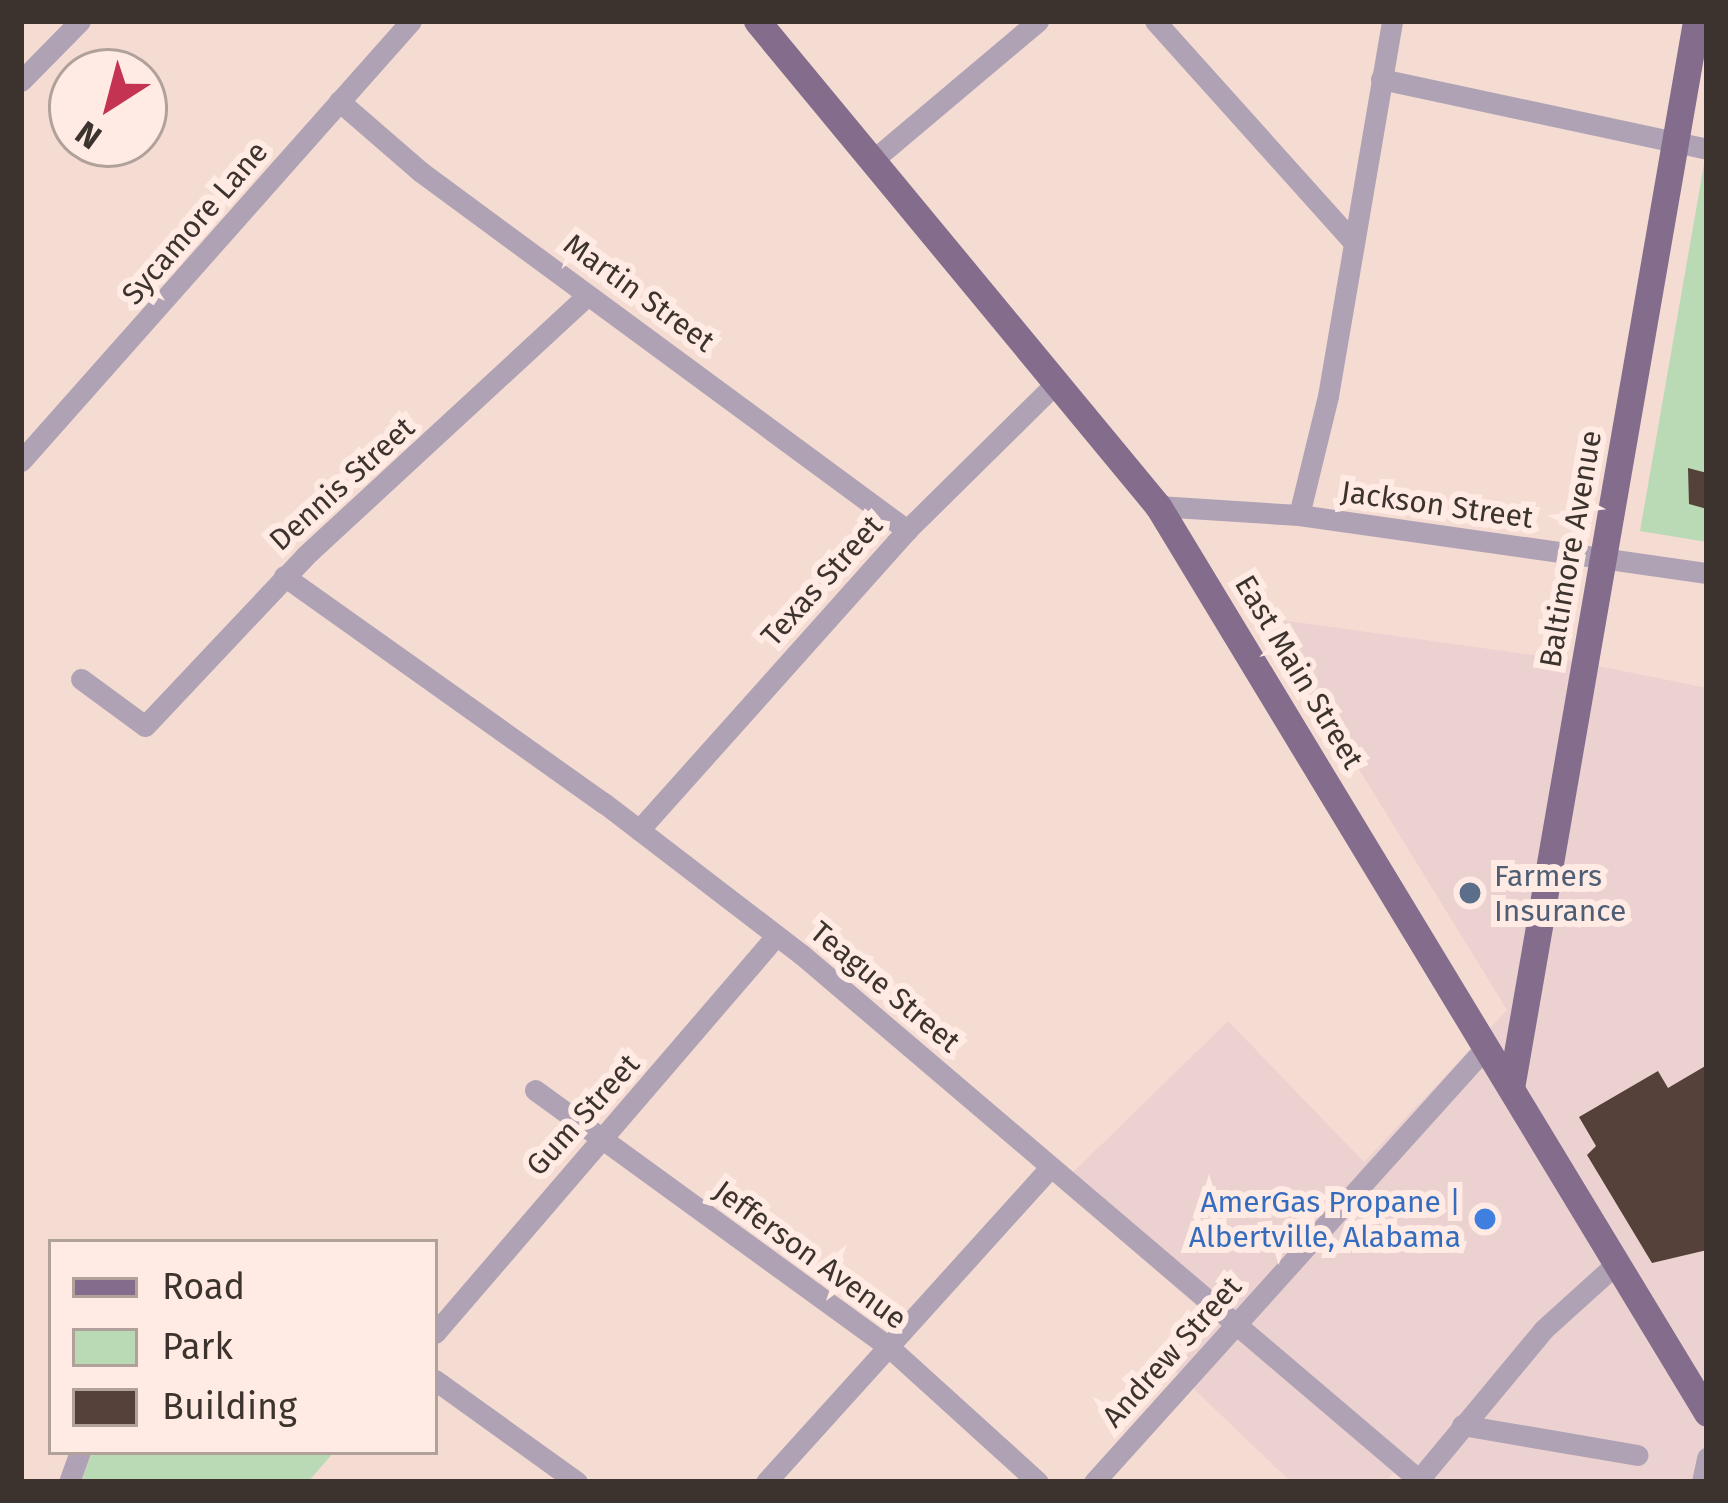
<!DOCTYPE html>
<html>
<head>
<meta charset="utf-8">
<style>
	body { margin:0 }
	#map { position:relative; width:1728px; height:1503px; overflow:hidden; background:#f5dcd3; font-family:"Fira Sans",sans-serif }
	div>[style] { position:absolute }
	.commercial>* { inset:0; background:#ecd1d1 }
	.green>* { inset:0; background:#b9dab4 }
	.building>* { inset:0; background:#55413a }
	.minor>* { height:21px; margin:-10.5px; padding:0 10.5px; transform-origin:10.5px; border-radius:10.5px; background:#afa2b4 }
	.major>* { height:27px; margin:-13.5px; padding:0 13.5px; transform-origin:13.5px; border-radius:13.5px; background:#846c8d }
	.dots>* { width:33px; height:33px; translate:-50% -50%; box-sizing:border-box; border:6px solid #ffebe3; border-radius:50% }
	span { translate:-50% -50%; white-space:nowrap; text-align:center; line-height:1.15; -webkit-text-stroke:12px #ffebe3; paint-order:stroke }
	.street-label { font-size:30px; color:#3c332f }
	.service-label { font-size:30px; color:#4e5e75 }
	.left { translate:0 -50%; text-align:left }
	.shop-label { font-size:30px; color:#366cbe }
	.right { translate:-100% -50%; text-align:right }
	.frame { position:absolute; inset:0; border:24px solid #3c332f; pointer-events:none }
	.legend { position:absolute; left:48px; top:1239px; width:390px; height:216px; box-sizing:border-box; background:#ffebe3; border:3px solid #b1a19b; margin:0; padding:15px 21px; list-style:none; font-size:36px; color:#3c332f }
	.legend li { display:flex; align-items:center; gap:24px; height:60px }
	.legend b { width:60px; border:3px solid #b1a19b }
	.north { position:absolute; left:48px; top:48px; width:120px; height:120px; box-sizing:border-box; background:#ffebe3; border:3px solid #b1a19b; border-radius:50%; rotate:216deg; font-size:33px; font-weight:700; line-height:48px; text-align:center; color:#3c332f }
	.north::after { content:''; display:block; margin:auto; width:42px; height:54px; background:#c43452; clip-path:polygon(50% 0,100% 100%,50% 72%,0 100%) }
</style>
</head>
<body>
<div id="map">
	<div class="commercial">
		<div style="clip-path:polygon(1266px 618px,1563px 659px,1707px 688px,1707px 1482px,1410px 1482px,1393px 1473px,1386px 1482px,1291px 1482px,1174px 1370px,1215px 1322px,1059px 1186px,1228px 1021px,1364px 1162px,1507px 1010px)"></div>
	</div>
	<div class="green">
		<div style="clip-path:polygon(1704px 164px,1707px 165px,1707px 542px,1640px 531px)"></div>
		<div style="clip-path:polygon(92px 1452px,334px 1452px,308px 1482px,81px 1482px)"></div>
	</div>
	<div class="building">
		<div style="clip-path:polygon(1688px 468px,1707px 473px,1707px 509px,1689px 504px)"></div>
		<div style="clip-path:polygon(1707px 1065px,1707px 1250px,1652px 1263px,1587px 1155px,1596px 1146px,1579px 1117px,1658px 1071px,1668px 1088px)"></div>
	</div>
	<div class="minor">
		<div style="left:1155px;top:21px;width:298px;rotate:48.1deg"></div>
		<div style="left:1381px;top:79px;width:333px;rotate:12.1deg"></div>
		<div style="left:21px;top:81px;width:84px;rotate:-45.5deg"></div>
		<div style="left:339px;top:101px;width:108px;rotate:40.9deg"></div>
		<div style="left:421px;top:172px;width:604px;rotate:36.38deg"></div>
		<div style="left:873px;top:160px;width:216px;rotate:-40.1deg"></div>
		<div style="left:21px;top:461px;width:588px;rotate:-48.45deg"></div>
		<div style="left:1158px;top:506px;width:141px;rotate:3.7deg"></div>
		<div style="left:1299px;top:515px;width:412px;rotate:8.1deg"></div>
		<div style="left:1299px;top:515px;width:122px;rotate:-76.3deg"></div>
		<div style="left:1328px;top:396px;width:380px;rotate:-80.3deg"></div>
		<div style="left:284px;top:576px;width:392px;rotate:35.4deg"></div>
		<div style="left:604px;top:803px;width:248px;rotate:37.5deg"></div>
		<div style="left:801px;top:954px;width:812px;rotate:40.4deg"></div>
		<div style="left:81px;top:679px;width:79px;rotate:36.3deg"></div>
		<div style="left:145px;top:726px;width:233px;rotate:-46.7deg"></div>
		<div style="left:305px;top:556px;width:384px;rotate:-42.7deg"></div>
		<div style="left:639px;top:830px;width:402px;rotate:-48.2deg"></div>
		<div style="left:907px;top:530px;width:212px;rotate:-44.6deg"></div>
		<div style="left:535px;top:1090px;width:437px;rotate:36deg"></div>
		<div style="left:889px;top:1347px;width:201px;rotate:42.2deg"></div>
		<div style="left:435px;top:1333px;width:523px;rotate:-49.34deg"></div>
		<div style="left:435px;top:1380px;width:175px;rotate:35.7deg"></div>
		<div style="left:1462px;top:1425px;width:178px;rotate:9.7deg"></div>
		<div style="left:69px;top:1482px;width:32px;rotate:-70deg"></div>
		<div style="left:766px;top:1482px;width:423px;rotate:-47.9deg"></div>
		<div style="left:1094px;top:1482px;width:586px;rotate:-47.98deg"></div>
		<div style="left:1417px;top:1482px;width:199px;rotate:-50.3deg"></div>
		<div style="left:1544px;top:1329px;width:97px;rotate:-42.1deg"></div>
		<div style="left:1702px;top:1482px;width:25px;rotate:-78deg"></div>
	</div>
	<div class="major">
		<div style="left:757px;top:21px;width:629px;rotate:50.42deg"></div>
		<div style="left:1158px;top:506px;width:1060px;rotate:58.81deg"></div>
		<div style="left:1511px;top:1088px;width:1083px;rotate:-80.16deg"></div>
	</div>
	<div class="dots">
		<div style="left:1470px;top:893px;background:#5c6f8a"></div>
		<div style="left:1485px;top:1219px;background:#3f7fe0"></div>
	</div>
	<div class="street-label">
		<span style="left:195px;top:223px;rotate:-49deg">Sycamore Lane</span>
		<span style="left:639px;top:293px;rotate:36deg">Martin Street</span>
		<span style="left:342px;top:484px;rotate:-42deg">Dennis Street</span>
		<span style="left:1437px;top:505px;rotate:8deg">Jackson Street</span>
		<span style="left:1571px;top:549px;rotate:-80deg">Baltimore Avenue</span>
		<span style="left:822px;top:581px;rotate:-48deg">Texas Street</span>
		<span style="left:1299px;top:672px;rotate:59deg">East Main Street</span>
		<span style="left:885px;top:987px;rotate:40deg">Teague Street</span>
		<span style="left:583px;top:1115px;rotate:-48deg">Gum Street</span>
		<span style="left:810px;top:1255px;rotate:36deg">Jefferson Avenue</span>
		<span style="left:1172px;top:1352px;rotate:-48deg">Andrew Street</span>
	</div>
	<div class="service-label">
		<span class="left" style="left:1494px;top:893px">Farmers<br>Insurance</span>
	</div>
	<div class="shop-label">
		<span class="right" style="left:1461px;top:1219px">AmerGas Propane |<br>Albertville, Alabama</span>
	</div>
	<div class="frame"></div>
	<ul class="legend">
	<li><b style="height:15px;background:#846c8d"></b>Road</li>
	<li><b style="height:33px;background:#b9dab4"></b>Park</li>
	<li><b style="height:33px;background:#55413a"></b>Building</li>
	</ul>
	<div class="north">N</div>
</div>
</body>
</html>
